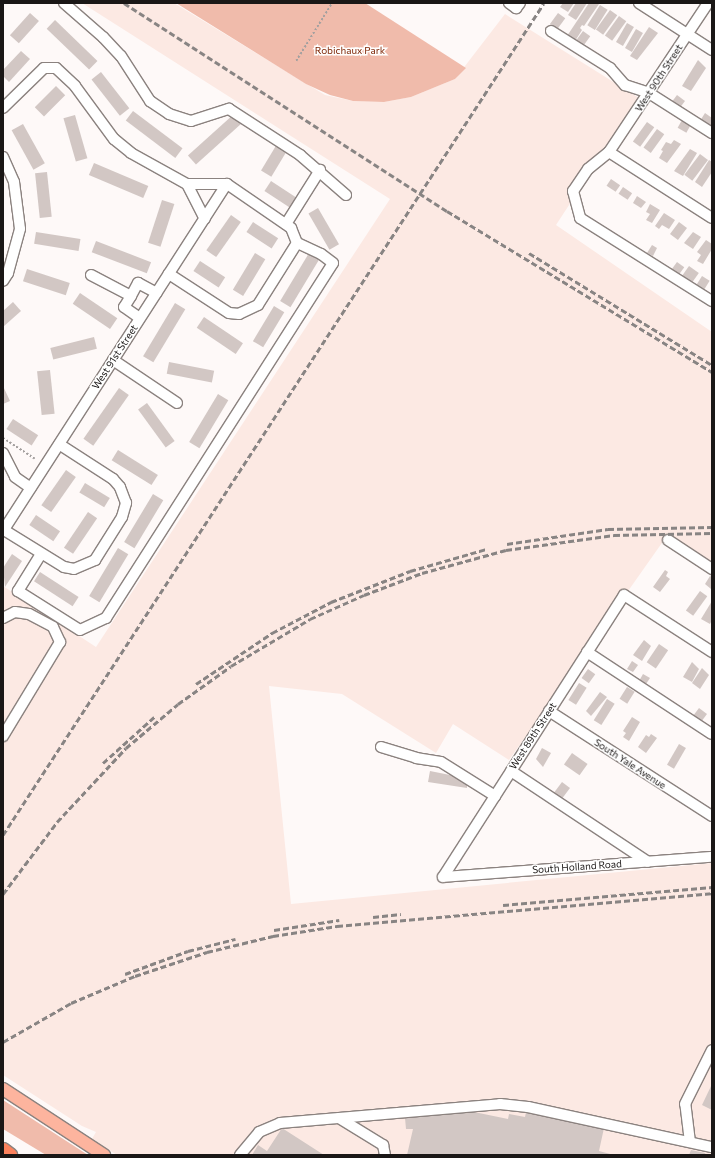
<!DOCTYPE html>
<html>
<head>
<meta charset="utf-8">
<style>
	body { margin:0 }
	#map { position:relative; width:715px; height:1158px; overflow:hidden; background:#fef9f8; font-family:Commissioner,sans-serif }
	div>[style] { position:absolute }
	.built>* { inset:0; background:#fce9e3 }
	.green>* { inset:0; background:#f0bbab }
	.building>* { inset:0; background:#d2c7c4; transform-origin:0 0 }
	.path>* { height:1.5px; margin-top:-0.75px; transform-origin:0; background:repeating-linear-gradient(90deg,#a4a09f 0 2px,transparent 0 4px) }
	.roads { filter:drop-shadow(1px 0 #8b827f) drop-shadow(-1px 0 #8b827f) drop-shadow(0 1px #8b827f) drop-shadow(0 -1px #8b827f) }
	.minor>* { height:10px; margin:-5px; padding:0 5px; transform-origin:5px; border-radius:5px; background:#fff }
	.major>* { height:12px; margin:-6px; padding:0 6px; transform-origin:6px; border-radius:6px; background:#fdb49e }
	.highway>* { height:14px; margin:-7px; padding:0 7px; transform-origin:7px; border-radius:7px; background:#fc825d }
	.rail>* { height:3px; margin-top:-1.5px; transform-origin:0; background:repeating-linear-gradient(90deg,#888483 0 6px,transparent 0 9px) }
	span { translate:-50% -50%; white-space:nowrap; text-align:center; line-height:1.15; -webkit-text-stroke:3px #fff; paint-order:stroke }
	.park-label { font-size:10px; color:#7d2504 }
	.street-label { font-size:10px; color:#1a1716 }
	.frame { position:absolute; inset:0; border:4px solid #1a1716; pointer-events:none }
</style>
</head>
<body>
<div id="map">
	<div class="built">
		<div style="clip-path:polygon(82px 3px,174px 3px,325px 95px,353px 101px,384px 102px,411px 97px,455px 79px,505px 14px,639px 98px,556px 225px,712px 332px,712px 567px,664px 540px,509px 760px,453px 724px,436px 753px,342px 694px,269px 686px,291px 904px,712px 863px,712px 1155px,117px 1155px,92px 1139px,96px 1132px,82px 1126px,3px 1075px,3px 586px,96px 647px,390px 199px)"></div>
	</div>
	<div class="green">
		<div style="clip-path:polygon(176px 3px,365px 3px,466px 68px,455px 79px,411px 97px,384px 102px,353px 101px,330px 95px,306px 84px)"></div>
		<div style="clip-path:polygon(3px 1100px,88px 1155px,46px 1155px,3px 1129px)"></div>
	</div>
	<div class="building">
		<div style="clip-path:polygon(563px 3px,574px 3px,568px 12px,560px 7px)"></div>
		<div style="clip-path:polygon(576px 3px,587px 3px,576px 20px,568px 15px)"></div>
		<div style="clip-path:polygon(589px 3px,599px 4px,584px 26px,582px 25px,580px 28px,582px 30px,575px 41px,567px 36px)"></div>
		<div style="left:600px;top:5px;width:9px;height:24px;rotate:32deg"></div>
		<div style="left:610px;top:10px;width:9px;height:24px;rotate:36deg"></div>
		<div style="left:30px;top:13px;width:12px;height:30px;rotate:42deg"></div>
		<div style="left:558px;top:13px;width:9px;height:14px;rotate:36deg"></div>
		<div style="left:619px;top:16px;width:9px;height:24px;rotate:36deg"></div>
		<div style="left:55px;top:20px;width:59px;height:12px;rotate:44deg"></div>
		<div style="left:627px;top:23px;width:8px;height:22px;rotate:30deg"></div>
		<div style="clip-path:polygon(649px 27px,658px 33px,637px 60px,630px 56px)"></div>
		<div style="left:636px;top:29px;width:8px;height:22px;rotate:30deg"></div>
		<div style="left:583px;top:31px;width:9px;height:13px;rotate:36deg"></div>
		<div style="clip-path:polygon(21px 51px,30px 59px,9px 82px,3px 76px,3px 70px)"></div>
		<div style="clip-path:polygon(698px 60px,706px 68px,691px 91px,682px 86px)"></div>
		<div style="left:101px;top:72px;width:46px;height:12px;rotate:52deg"></div>
		<div style="left:56px;top:86px;width:13px;height:30px;rotate:45deg"></div>
		<div style="left:677px;top:95px;width:10px;height:10px;rotate:37deg"></div>
		<div style="left:133px;top:111px;width:62px;height:12px;rotate:37deg"></div>
		<div style="clip-path:polygon(705px 113px,712px 118px,712px 129px,700px 121px)"></div>
		<div style="left:234px;top:114px;width:12px;height:62px;rotate:48deg"></div>
		<div style="left:75px;top:115px;width:45px;height:12px;rotate:74deg"></div>
		<div style="left:682px;top:120px;width:10px;height:9px;rotate:29deg"></div>
		<div style="left:647px;top:122px;width:9px;height:24px;rotate:36deg"></div>
		<div style="left:23px;top:124px;width:45px;height:13px;rotate:61deg"></div>
		<div style="left:657px;top:129px;width:9px;height:23px;rotate:36deg"></div>
		<div style="clip-path:polygon(674px 140px,681px 144px,667px 163px,659px 158px,663px 151px,661px 150px,666px 142px,671px 144px)"></div>
		<div style="left:277px;top:144px;width:12px;height:31px;rotate:31deg"></div>
		<div style="clip-path:polygon(690px 149px,697px 153px,683px 176px,674px 171px)"></div>
		<div style="left:700px;top:154px;width:10px;height:26px;rotate:37deg"></div>
		<div style="clip-path:polygon(709px 160px,712px 162px,712px 172px,702px 187px,695px 182px)"></div>
		<div style="left:94px;top:163px;width:59px;height:13px;rotate:23deg"></div>
		<div style="left:47px;top:172px;width:45px;height:12px;rotate:84deg"></div>
		<div style="left:611px;top:179px;width:11px;height:8px;rotate:34deg"></div>
		<div style="left:271px;top:181px;width:31px;height:12px;rotate:33deg"></div>
		<div style="left:623px;top:187px;width:11px;height:8px;rotate:34deg"></div>
		<div style="clip-path:polygon(637px 196px,646px 202px,641px 208px,633px 203px)"></div>
		<div style="left:162px;top:200px;width:13px;height:45px;rotate:18deg"></div>
		<div style="clip-path:polygon(650px 204px,660px 210px,652px 223px,646px 220px,650px 214px,646px 212px)"></div>
		<div style="left:318px;top:208px;width:42px;height:11px;rotate:60deg"></div>
		<div style="clip-path:polygon(664px 213px,675px 220px,669px 229px,662px 225px,659px 229px,655px 226px)"></div>
		<div style="left:231px;top:215px;width:12px;height:43px;rotate:35deg"></div>
		<div style="left:253px;top:222px;width:30px;height:12px;rotate:33deg"></div>
		<div style="left:679px;top:222px;width:10px;height:15px;rotate:37deg"></div>
		<div style="left:36px;top:232px;width:45px;height:12px;rotate:9deg"></div>
		<div style="clip-path:polygon(693px 232px,701px 237px,693px 249px,684px 243px)"></div>
		<div style="clip-path:polygon(706px 240px,712px 244px,712px 249px,703px 264px,697px 261px,701px 255px,697px 252px)"></div>
		<div style="left:96px;top:241px;width:59px;height:12px;rotate:21deg"></div>
		<div style="clip-path:polygon(652px 245px,657px 248px,653px 256px,647px 253px)"></div>
		<div style="left:255px;top:253px;width:12px;height:43px;rotate:31deg"></div>
		<div style="left:309px;top:253px;width:12px;height:56px;rotate:31deg"></div>
		<div style="left:200px;top:261px;width:30px;height:12px;rotate:33deg"></div>
		<div style="left:677px;top:262px;width:9px;height:9px;rotate:36deg"></div>
		<div style="left:689px;top:266px;width:12px;height:12px;rotate:35deg"></div>
		<div style="left:27px;top:269px;width:45px;height:13px;rotate:18deg"></div>
		<div style="left:702px;top:276px;width:9px;height:10px;rotate:32deg"></div>
		<div style="left:80px;top:293px;width:45px;height:13px;rotate:34deg"></div>
		<div style="clip-path:polygon(13px 302px,21px 311px,3px 327px,3px 311px)"></div>
		<div style="left:175px;top:303px;width:12px;height:62px;rotate:31deg"></div>
		<div style="left:274px;top:306px;width:12px;height:41px;rotate:31deg"></div>
		<div style="left:204px;top:317px;width:47px;height:13px;rotate:34deg"></div>
		<div style="left:94px;top:337px;width:12px;height:45px;rotate:76deg"></div>
		<div style="left:169px;top:362px;width:46px;height:12px;rotate:11deg"></div>
		<div style="left:50px;top:370px;width:44px;height:13px;rotate:84deg"></div>
		<div style="clip-path:polygon(3px 386px,10px 401px,3px 404px)"></div>
		<div style="left:119px;top:388px;width:12px;height:62px;rotate:35deg"></div>
		<div style="left:218px;top:394px;width:12px;height:56px;rotate:31deg"></div>
		<div style="left:147px;top:403px;width:47px;height:11px;rotate:54deg"></div>
		<div style="left:13px;top:419px;width:30px;height:12px;rotate:33deg"></div>
		<div style="left:118px;top:450px;width:47px;height:12px;rotate:32deg"></div>
		<div style="left:66px;top:470px;width:12px;height:43px;rotate:35deg"></div>
		<div style="left:85px;top:483px;width:29px;height:11px;rotate:31deg"></div>
		<div style="left:153px;top:494px;width:12px;height:56px;rotate:31deg"></div>
		<div style="left:88px;top:512px;width:11px;height:43px;rotate:34deg"></div>
		<div style="left:36px;top:515px;width:29px;height:12px;rotate:34deg"></div>
		<div style="left:118px;top:548px;width:12px;height:56px;rotate:31deg"></div>
		<div style="clip-path:polygon(12px 554px,22px 561px,5px 587px,3px 568px)"></div>
		<div style="clip-path:polygon(665px 570px,668px 572px,666px 576px,670px 579px,660px 592px,653px 587px)"></div>
		<div style="left:40px;top:572px;width:46px;height:11px;rotate:33deg"></div>
		<div style="clip-path:polygon(710px 576px,712px 577px,711px 589px,705px 584px)"></div>
		<div style="left:700px;top:591px;width:9px;height:24px;rotate:36deg"></div>
		<div style="clip-path:polygon(712px 601px,712px 620px,710px 624px,701px 619px)"></div>
		<div style="clip-path:polygon(644px 640px,651px 646px,642px 661px,633px 655px)"></div>
		<div style="left:659px;top:644px;width:11px;height:22px;rotate:34deg"></div>
		<div style="clip-path:polygon(632px 661px,638px 665px,633px 672px,627px 669px)"></div>
		<div style="clip-path:polygon(692px 662px,699px 669px,692px 682px,683px 677px)"></div>
		<div style="clip-path:polygon(702px 668px,709px 675px,700px 689px,692px 683px)"></div>
		<div style="left:588px;top:669px;width:9px;height:11px;rotate:36deg"></div>
		<div style="clip-path:polygon(643px 674px,650px 678px,644px 687px,638px 683px)"></div>
		<div style="left:579px;top:683px;width:9px;height:20px;rotate:32deg"></div>
		<div style="left:627px;top:687px;width:9px;height:14px;rotate:32deg"></div>
		<div style="clip-path:polygon(600px 692px,607px 697px,591px 716px,586px 711px)"></div>
		<div style="left:607px;top:699px;width:9px;height:25px;rotate:32deg"></div>
		<div style="left:699px;top:708px;width:10px;height:13px;rotate:37deg"></div>
		<div style="clip-path:polygon(632px 717px,640px 722px,629px 741px,623px 737px,626px 733px,623px 731px)"></div>
		<div style="clip-path:polygon(651px 734px,657px 738px,646px 753px,638px 747px,646px 735px,649px 737px)"></div>
		<div style="left:679px;top:744px;width:8px;height:24px;rotate:30deg"></div>
		<div style="clip-path:polygon(542px 748px,551px 753px,543px 767px,536px 759px)"></div>
		<div style="left:572px;top:753px;width:19px;height:14px;rotate:35deg"></div>
		<div style="clip-path:polygon(430px 771px,455px 776px,467px 783px,467px 788px,428px 782px)"></div>
		<div style="left:562px;top:782px;width:10px;height:14px;rotate:37deg"></div>
		<div style="clip-path:polygon(712px 1084px,712px 1110px,702px 1105px)"></div>
		<div style="clip-path:polygon(474px 1112px,508px 1119px,509px 1114px,525px 1117px,526px 1112px,604px 1128px,599px 1151px,614px 1155px,407px 1155px,413px 1129px,406px 1129px,405px 1118px)"></div>
		<div style="clip-path:polygon(282px 1128px,324px 1155px,252px 1155px,258px 1145px,267px 1151px)"></div>
		<div style="clip-path:polygon(691px 1150px,705px 1153px,706px 1155px,689px 1155px)"></div>
	</div>
	<div class="path">
		<div style="left:296px;top:61px;width:68px;rotate:-58.2deg"></div>
		<div style="left:3px;top:438px;width:38px;rotate:33deg"></div>
	</div>
	<div class="roads">
		<div class="minor">
			<div style="left:64px;top:3px;width:52px;rotate:41.1deg"></div>
			<div style="left:103px;top:37px;width:26px;rotate:47deg"></div>
			<div style="left:121px;top:56px;width:54px;rotate:57.2deg"></div>
			<div style="left:150px;top:101px;width:23px;rotate:34deg"></div>
			<div style="left:169px;top:114px;width:23px;rotate:18deg"></div>
			<div style="left:191px;top:121px;width:40px;rotate:-18deg"></div>
			<div style="left:229px;top:109px;width:85px;rotate:32.9deg"></div>
			<div style="left:300px;top:155px;width:61px;rotate:41deg"></div>
			<div style="left:509px;top:3px;width:9px;rotate:36deg"></div>
			<div style="left:516px;top:8px;width:6px;rotate:-51deg"></div>
			<div style="left:639px;top:3px;width:87px;rotate:32.8deg"></div>
			<div style="left:708px;top:3px;width:179px;rotate:123.6deg"></div>
			<div style="left:609px;top:152px;width:27px;rotate:141deg"></div>
			<div style="left:588px;top:169px;width:27px;rotate:124deg"></div>
			<div style="left:573px;top:191px;width:28px;rotate:75deg"></div>
			<div style="left:580px;top:218px;width:156px;rotate:32.2deg"></div>
			<div style="left:551px;top:31px;width:70px;rotate:32.1deg"></div>
			<div style="left:610px;top:68px;width:23px;rotate:49deg"></div>
			<div style="left:625px;top:85px;width:25px;rotate:18deg"></div>
			<div style="left:649px;top:93px;width:75px;rotate:32.4deg"></div>
			<div style="left:3px;top:108px;width:57px;rotate:-44.3deg"></div>
			<div style="left:44px;top:68px;width:12px"></div>
			<div style="left:56px;top:68px;width:26px;rotate:43deg"></div>
			<div style="left:75px;top:86px;width:66px;rotate:53.7deg"></div>
			<div style="left:114px;top:139px;width:22px;rotate:39deg"></div>
			<div style="left:131px;top:153px;width:64px;rotate:29deg"></div>
			<div style="left:187px;top:184px;width:40px"></div>
			<div style="left:227px;top:184px;width:78px;rotate:34.5deg"></div>
			<div style="left:291px;top:228px;width:16px;rotate:68deg"></div>
			<div style="left:297px;top:243px;width:73px;rotate:122.2deg"></div>
			<div style="left:258px;top:305px;width:21px;rotate:155deg"></div>
			<div style="left:239px;top:314px;width:10px;rotate:-174deg"></div>
			<div style="left:229px;top:313px;width:72px;rotate:-147deg"></div>
			<div style="left:609px;top:152px;width:122px;rotate:32.7deg"></div>
			<div style="left:3px;top:157px;width:27px;rotate:66deg"></div>
			<div style="left:14px;top:182px;width:47px;rotate:82.7deg"></div>
			<div style="left:20px;top:229px;width:46px;rotate:105.3deg"></div>
			<div style="left:8px;top:273px;width:9px;rotate:122deg"></div>
			<div style="left:187px;top:184px;width:39px;rotate:63deg"></div>
			<div style="left:286px;top:224px;width:64px;rotate:-57.8deg"></div>
			<div style="left:91px;top:275px;width:45px;rotate:27.7deg"></div>
			<div style="left:131px;top:296px;width:15px;rotate:-62deg"></div>
			<div style="left:138px;top:283px;width:21px;rotate:28deg"></div>
			<div style="left:131px;top:296px;width:13px;rotate:122deg"></div>
			<div style="left:124px;top:307px;width:19px;rotate:35deg"></div>
			<div style="left:113px;top:360px;width:77px;rotate:33.9deg"></div>
			<div style="left:3px;top:453px;width:27px;rotate:63deg"></div>
			<div style="left:15px;top:477px;width:19px;rotate:35deg"></div>
			<div style="left:4px;top:530px;width:70px;rotate:31.7deg"></div>
			<div style="left:64px;top:567px;width:10px;rotate:11deg"></div>
			<div style="left:74px;top:569px;width:23px;rotate:-23deg"></div>
			<div style="left:95px;top:560px;width:51px;rotate:-57.9deg"></div>
			<div style="left:122px;top:517px;width:15px;rotate:-74deg"></div>
			<div style="left:126px;top:503px;width:17px;rotate:-111deg"></div>
			<div style="left:120px;top:487px;width:11px;rotate:-131deg"></div>
			<div style="left:113px;top:479px;width:64px;rotate:-147.1deg"></div>
			<div style="left:3px;top:531px;width:413px;rotate:-57.2deg"></div>
			<div style="left:668px;top:540px;width:53px;rotate:33.4deg"></div>
			<div style="left:41px;top:554px;width:44px;rotate:121.9deg"></div>
			<div style="left:18px;top:591px;width:73px;rotate:32.2deg"></div>
			<div style="left:80px;top:630px;width:29px;rotate:-25deg"></div>
			<div style="left:106px;top:618px;width:421px;rotate:-57.4deg"></div>
			<div style="left:333px;top:263px;width:15px;rotate:-143deg"></div>
			<div style="left:321px;top:254px;width:26px;rotate:-155deg"></div>
			<div style="left:3px;top:618px;width:13px;rotate:-27deg"></div>
			<div style="left:15px;top:612px;width:14px;rotate:8deg"></div>
			<div style="left:29px;top:614px;width:27px;rotate:28deg"></div>
			<div style="left:53px;top:627px;width:17px;rotate:65deg"></div>
			<div style="left:60px;top:642px;width:110px;rotate:121.2deg"></div>
			<div style="left:587px;top:652px;width:149px;rotate:33.3deg"></div>
			<div style="left:549px;top:711px;width:194px;rotate:32.8deg"></div>
			<div style="left:381px;top:747px;width:37px;rotate:17deg"></div>
			<div style="left:416px;top:758px;width:25px;rotate:9deg"></div>
			<div style="left:441px;top:762px;width:64px;rotate:32.2deg"></div>
			<div style="left:511px;top:771px;width:164px;rotate:33.6deg"></div>
			<div style="left:443px;top:877px;width:335px;rotate:-57.3deg"></div>
			<div style="left:624px;top:595px;width:105px;rotate:32.9deg"></div>
			<div style="left:443px;top:877px;width:270px;rotate:-4.3deg"></div>
			<div style="left:339px;top:1118px;width:52px;rotate:31.5deg"></div>
			<div style="left:383px;top:1145px;width:10px;rotate:79deg"></div>
			<div style="left:690px;top:1142px;width:38px;rotate:-97deg"></div>
			<div style="left:685px;top:1104px;width:60px;rotate:-63.4deg"></div>
			<div style="left:240px;top:1155px;width:30px;rotate:-50deg"></div>
			<div style="left:259px;top:1132px;width:23px;rotate:-23deg"></div>
			<div style="left:280px;top:1123px;width:221px;rotate:-4.9deg"></div>
			<div style="left:500px;top:1104px;width:28px;rotate:6deg"></div>
			<div style="left:528px;top:1107px;width:188px;rotate:12.3deg"></div>
		</div>
		<div class="major">
			<div style="left:3px;top:1089px;width:121px;rotate:33.2deg"></div>
		</div>
		<div class="highway">
			<div style="left:3px;top:1150px;width:9px;rotate:36deg"></div>
		</div>
	</div>
	<div class="rail">
		<div style="left:124px;top:3px;width:384px;rotate:32.8deg"></div>
		<div style="left:447px;top:211px;width:310px;rotate:31.3deg"></div>
		<div style="left:529px;top:253px;width:215px;rotate:31.5deg"></div>
		<div style="left:507px;top:544px;width:102px;rotate:-8.4deg"></div>
		<div style="left:608px;top:529px;width:104px;rotate:-1.1deg"></div>
		<div style="left:196px;top:684px;width:92px;rotate:-33.9deg"></div>
		<div style="left:272px;top:633px;width:67px;rotate:-27.7deg"></div>
		<div style="left:331px;top:602px;width:85px;rotate:-21.4deg"></div>
		<div style="left:410px;top:571px;width:79px;rotate:-16.1deg"></div>
		<div style="left:103px;top:763px;width:69px;rotate:-42deg"></div>
		<div style="left:3px;top:835px;width:992px;rotate:-56.97deg"></div>
		<div style="left:3px;top:894px;width:90px;rotate:-53.1deg"></div>
		<div style="left:57px;top:822px;width:101px;rotate:-47deg"></div>
		<div style="left:126px;top:748px;width:68px;rotate:-40.2deg"></div>
		<div style="left:178px;top:704px;width:65px;rotate:-35.6deg"></div>
		<div style="left:231px;top:666px;width:92px;rotate:-30.7deg"></div>
		<div style="left:310px;top:619px;width:59px;rotate:-24deg"></div>
		<div style="left:364px;top:595px;width:62px;rotate:-20.8deg"></div>
		<div style="left:422px;top:573px;width:87px;rotate:-15.3deg"></div>
		<div style="left:506px;top:550px;width:109px;rotate:-7.9deg"></div>
		<div style="left:614px;top:535px;width:98px;rotate:-1.2deg"></div>
		<div style="left:503px;top:905px;width:210px;rotate:-4.9deg"></div>
		<div style="left:373px;top:917px;width:28px;rotate:-6deg"></div>
		<div style="left:274px;top:930px;width:66px;rotate:-8.7deg"></div>
		<div style="left:125px;top:974px;width:67px;rotate:-20.1deg"></div>
		<div style="left:188px;top:951px;width:49px;rotate:-14.3deg"></div>
		<div style="left:3px;top:1042px;width:78px;rotate:-29.8deg"></div>
		<div style="left:71px;top:1003px;width:69px;rotate:-22.9deg"></div>
		<div style="left:135px;top:976px;width:76px;rotate:-18.4deg"></div>
		<div style="left:207px;top:952px;width:68px;rotate:-13.6deg"></div>
		<div style="left:273px;top:936px;width:65px;rotate:-8.9deg"></div>
		<div style="left:337px;top:926px;width:376px;rotate:-5deg"></div>
	</div>
	<div class="park-label">
		<span style="left:350px;top:51px">Robichaux Park</span>
	</div>
	<div class="street-label">
		<span style="left:659px;top:78px;rotate:-57deg">West 90th Street</span>
		<span style="left:115px;top:357px;rotate:-57deg">West 91st Street</span>
		<span style="left:533px;top:736px;rotate:-57deg">West 89th Street</span>
		<span style="left:630px;top:764px;rotate:33deg">South Yale Avenue</span>
		<span style="left:577px;top:867px;rotate:-4deg">South Holland Road</span>
	</div>
	<div class="frame"></div>
</div>
</body>
</html>
